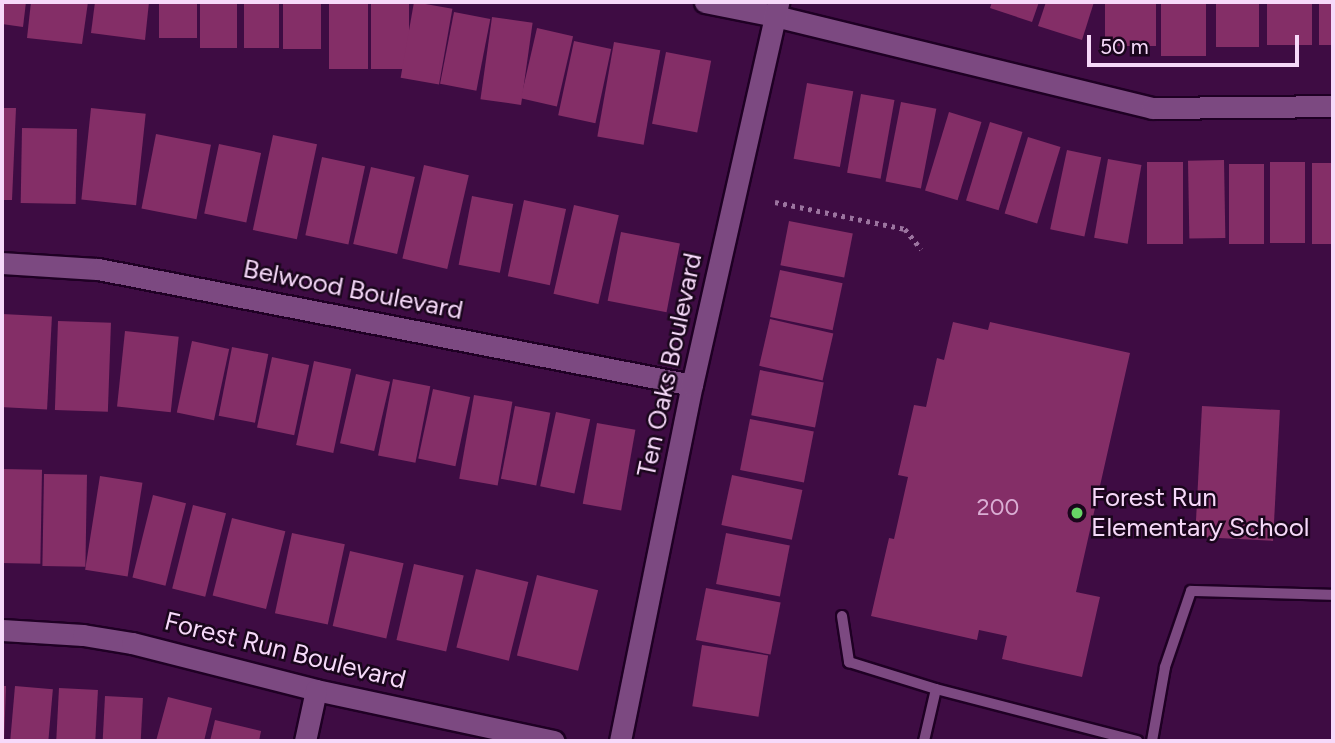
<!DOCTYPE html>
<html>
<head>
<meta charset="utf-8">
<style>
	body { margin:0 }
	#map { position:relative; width:1335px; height:743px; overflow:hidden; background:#3e0c43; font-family:Figtree,sans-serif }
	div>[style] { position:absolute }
	.building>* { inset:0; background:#842e67; transform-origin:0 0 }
	.path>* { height:4.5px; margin-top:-2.25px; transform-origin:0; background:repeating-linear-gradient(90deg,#9b749f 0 3.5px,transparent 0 8.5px) }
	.roads { filter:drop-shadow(2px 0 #1f0024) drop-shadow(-2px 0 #1f0024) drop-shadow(0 2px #1f0024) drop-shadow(0 -2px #1f0024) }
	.service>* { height:10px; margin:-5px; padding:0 5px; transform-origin:5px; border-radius:5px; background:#7c4981 }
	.minor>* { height:21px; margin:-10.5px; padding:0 10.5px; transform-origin:10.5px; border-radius:10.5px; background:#7c4981 }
	.tertiary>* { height:21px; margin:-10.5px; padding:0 10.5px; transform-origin:10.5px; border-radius:10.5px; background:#7c4981 }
	.dots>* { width:19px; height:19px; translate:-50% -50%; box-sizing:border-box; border:4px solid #1a061c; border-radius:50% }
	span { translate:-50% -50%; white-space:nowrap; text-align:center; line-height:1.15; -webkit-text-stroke:5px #1a061c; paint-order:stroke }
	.number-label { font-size:23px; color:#daaed4 }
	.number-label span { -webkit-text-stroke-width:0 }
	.street-label { font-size:26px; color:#f6d9f9 }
	.poi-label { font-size:26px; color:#f6d9f9 }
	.left { translate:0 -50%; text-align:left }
	.frame { position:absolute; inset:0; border:4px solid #f6d9f9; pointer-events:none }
	.scale { position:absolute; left:1087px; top:35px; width:212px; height:32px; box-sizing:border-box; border:4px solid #f6d9f9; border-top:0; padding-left:9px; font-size:21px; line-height:24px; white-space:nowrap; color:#f6d9f9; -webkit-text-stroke:5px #1a061c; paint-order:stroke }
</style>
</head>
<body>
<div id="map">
	<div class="building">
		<div style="clip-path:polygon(2px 2px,26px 2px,23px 27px,2px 24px)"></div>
		<div style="clip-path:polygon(31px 2px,88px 2px,82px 44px,27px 38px)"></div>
		<div style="clip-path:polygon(95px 2px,149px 2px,145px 40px,91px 33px)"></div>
		<div style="left:159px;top:2px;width:38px;height:36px"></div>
		<div style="left:200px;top:2px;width:37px;height:46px"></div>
		<div style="left:244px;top:2px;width:35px;height:46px"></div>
		<div style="left:283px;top:2px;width:38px;height:47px"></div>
		<div style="left:329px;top:2px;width:39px;height:67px"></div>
		<div style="left:371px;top:2px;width:38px;height:67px"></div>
		<div style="left:414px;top:2px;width:39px;height:77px;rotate:10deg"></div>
		<div style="clip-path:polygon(992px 2px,1039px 2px,1032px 22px,990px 8px)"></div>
		<div style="clip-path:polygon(1046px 2px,1094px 2px,1082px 40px,1038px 26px)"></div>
		<div style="left:1105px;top:2px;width:51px;height:44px"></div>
		<div style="left:1161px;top:2px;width:45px;height:54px"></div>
		<div style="left:1216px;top:2px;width:43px;height:45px"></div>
		<div style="left:1267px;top:2px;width:45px;height:43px"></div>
		<div style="left:1319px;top:2px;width:14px;height:43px"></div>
		<div style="left:454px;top:12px;width:37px;height:73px;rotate:11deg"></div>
		<div style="left:492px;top:17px;width:41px;height:83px;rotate:8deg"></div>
		<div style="left:537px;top:28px;width:37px;height:72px;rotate:13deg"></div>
		<div style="left:574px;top:41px;width:38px;height:76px;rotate:12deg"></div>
		<div style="left:614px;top:42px;width:47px;height:96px;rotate:10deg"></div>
		<div style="left:666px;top:52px;width:46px;height:73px;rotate:11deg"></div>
		<div style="left:807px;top:83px;width:47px;height:77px;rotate:10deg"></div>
		<div style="left:861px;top:94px;width:34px;height:80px;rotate:10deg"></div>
		<div style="left:901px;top:102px;width:36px;height:81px;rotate:11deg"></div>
		<div style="clip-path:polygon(2px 108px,16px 108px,12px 200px,2px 200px)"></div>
		<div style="left:91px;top:108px;width:55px;height:92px;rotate:6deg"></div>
		<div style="left:949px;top:112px;width:34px;height:82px;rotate:17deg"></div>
		<div style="left:990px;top:122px;width:34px;height:82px;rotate:17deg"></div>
		<div style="left:22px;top:128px;width:55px;height:75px;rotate:1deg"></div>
		<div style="left:156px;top:134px;width:56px;height:76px;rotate:11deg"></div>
		<div style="left:273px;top:135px;width:45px;height:97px;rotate:12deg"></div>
		<div style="left:1028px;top:137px;width:34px;height:80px;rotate:17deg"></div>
		<div style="left:219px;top:144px;width:43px;height:71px;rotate:12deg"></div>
		<div style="left:1067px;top:150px;width:35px;height:81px;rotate:12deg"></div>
		<div style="left:322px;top:157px;width:44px;height:80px;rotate:12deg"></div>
		<div style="left:1108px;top:159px;width:34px;height:80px;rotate:10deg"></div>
		<div style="left:1224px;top:160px;width:78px;height:36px;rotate:89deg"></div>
		<div style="left:1147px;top:162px;width:36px;height:82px"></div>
		<div style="left:1270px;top:162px;width:35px;height:81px"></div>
		<div style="left:1312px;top:163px;width:21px;height:81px"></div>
		<div style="left:1229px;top:164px;width:35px;height:80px"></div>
		<div style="left:424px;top:165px;width:46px;height:96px;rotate:13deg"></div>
		<div style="left:371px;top:167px;width:45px;height:79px;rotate:13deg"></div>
		<div style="left:472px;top:196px;width:42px;height:70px;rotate:11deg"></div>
		<div style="left:524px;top:200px;width:43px;height:78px;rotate:12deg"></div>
		<div style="left:574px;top:205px;width:46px;height:91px;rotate:13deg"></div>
		<div style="left:789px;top:221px;width:65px;height:45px;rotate:11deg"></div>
		<div style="left:621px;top:232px;width:60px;height:70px;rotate:11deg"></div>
		<div style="left:780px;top:270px;width:64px;height:48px;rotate:12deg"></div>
		<div style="left:2px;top:314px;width:50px;height:93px;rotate:3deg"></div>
		<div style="left:770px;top:319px;width:65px;height:48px;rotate:13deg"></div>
		<div style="left:58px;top:321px;width:53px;height:89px;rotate:2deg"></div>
		<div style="clip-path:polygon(953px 322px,988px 330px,990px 322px,1130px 353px,1076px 592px,1100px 597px,1082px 677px,1002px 659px,1007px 636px,979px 630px,977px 640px,871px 616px,889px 538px,894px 539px,908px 477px,898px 475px,914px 405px,926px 407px,937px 358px,944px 360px)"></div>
		<div style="left:125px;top:331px;width:54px;height:76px;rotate:6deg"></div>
		<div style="left:192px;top:341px;width:38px;height:73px;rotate:12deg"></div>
		<div style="left:232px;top:347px;width:37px;height:70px;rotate:11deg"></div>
		<div style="left:272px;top:357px;width:38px;height:72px;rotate:12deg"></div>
		<div style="left:314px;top:361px;width:38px;height:86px;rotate:12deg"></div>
		<div style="left:760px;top:370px;width:65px;height:46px;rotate:11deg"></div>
		<div style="left:356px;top:374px;width:35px;height:71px;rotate:13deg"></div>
		<div style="left:393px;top:379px;width:38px;height:78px;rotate:11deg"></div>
		<div style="left:433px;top:389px;width:38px;height:71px;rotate:12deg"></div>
		<div style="left:474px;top:395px;width:39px;height:85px;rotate:10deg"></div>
		<div style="left:515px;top:406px;width:36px;height:74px;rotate:11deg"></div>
		<div style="left:1202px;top:406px;width:78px;height:131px;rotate:3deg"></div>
		<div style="left:556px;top:412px;width:35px;height:76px;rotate:12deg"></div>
		<div style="left:750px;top:419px;width:65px;height:52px;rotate:11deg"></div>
		<div style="left:597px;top:423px;width:39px;height:82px;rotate:10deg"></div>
		<div style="left:2px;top:469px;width:40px;height:94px;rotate:1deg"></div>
		<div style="left:44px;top:474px;width:43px;height:92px;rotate:1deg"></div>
		<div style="left:732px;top:475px;width:72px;height:51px;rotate:12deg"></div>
		<div style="left:100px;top:476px;width:43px;height:95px;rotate:9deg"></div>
		<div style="left:153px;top:495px;width:34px;height:85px;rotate:14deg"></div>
		<div style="left:193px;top:505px;width:34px;height:86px;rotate:14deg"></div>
		<div style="left:232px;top:518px;width:55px;height:80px;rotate:14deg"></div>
		<div style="left:292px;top:533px;width:54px;height:82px;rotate:12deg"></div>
		<div style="left:726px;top:533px;width:65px;height:52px;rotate:11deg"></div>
		<div style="left:350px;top:551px;width:55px;height:77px;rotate:13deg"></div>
		<div style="left:414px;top:564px;width:51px;height:78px;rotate:13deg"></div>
		<div style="left:476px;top:569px;width:54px;height:81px;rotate:14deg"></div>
		<div style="left:537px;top:575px;width:63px;height:83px;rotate:14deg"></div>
		<div style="left:706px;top:588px;width:76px;height:53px;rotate:11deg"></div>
		<div style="left:702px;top:645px;width:67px;height:62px;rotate:9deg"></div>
		<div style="clip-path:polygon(2px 686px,6px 686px,4px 741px,2px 741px)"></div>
		<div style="left:15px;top:686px;width:38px;height:55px;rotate:5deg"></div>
		<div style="left:59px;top:688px;width:39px;height:53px;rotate:3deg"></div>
		<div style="left:105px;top:696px;width:38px;height:45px;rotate:3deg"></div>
		<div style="clip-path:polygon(168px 697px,212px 708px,204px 741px,156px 741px)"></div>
		<div style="clip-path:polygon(215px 720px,261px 731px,259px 741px,210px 741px)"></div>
	</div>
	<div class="path">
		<div style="left:775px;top:202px;width:133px;rotate:11.7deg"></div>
		<div style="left:905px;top:229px;width:26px;rotate:51deg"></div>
	</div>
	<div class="roads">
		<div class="service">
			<div style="left:842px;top:616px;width:47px;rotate:81.3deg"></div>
			<div style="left:849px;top:662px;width:91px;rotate:17.2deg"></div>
			<div style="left:936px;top:689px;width:208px;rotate:14.5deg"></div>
			<div style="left:924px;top:741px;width:53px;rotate:-77deg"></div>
			<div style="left:1152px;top:741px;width:75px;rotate:-80deg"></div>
			<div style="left:1165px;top:667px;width:80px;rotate:-71.1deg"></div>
			<div style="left:1191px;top:591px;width:142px;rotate:1.6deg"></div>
		</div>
		<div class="minor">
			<div style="left:705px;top:2px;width:71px;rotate:11.3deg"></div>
			<div style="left:775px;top:16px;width:388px;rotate:13.7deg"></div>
			<div style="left:1152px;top:108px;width:181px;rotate:-0.6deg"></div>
			<div style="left:2px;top:263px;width:96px;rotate:3.6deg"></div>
			<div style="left:98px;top:269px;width:605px;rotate:11.05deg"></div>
			<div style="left:2px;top:630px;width:81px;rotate:3.5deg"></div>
			<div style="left:83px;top:635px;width:50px;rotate:9.3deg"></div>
			<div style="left:132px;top:643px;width:190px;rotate:14.3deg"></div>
			<div style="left:316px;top:690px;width:243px;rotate:12.1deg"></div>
			<div style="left:305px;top:741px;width:52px;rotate:-77.8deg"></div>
		</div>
		<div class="tertiary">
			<div style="left:620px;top:741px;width:363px;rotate:-78.6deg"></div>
			<div style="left:692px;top:385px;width:393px;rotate:-77.3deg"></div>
		</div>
	</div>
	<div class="dots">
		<div style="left:1077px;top:513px;background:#67d466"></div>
	</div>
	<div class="number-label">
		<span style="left:998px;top:507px">200</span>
	</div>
	<div class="street-label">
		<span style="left:353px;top:290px;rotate:11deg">Belwood Boulevard</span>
		<span style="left:670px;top:365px;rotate:-78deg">Ten Oaks Boulevard</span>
		<span style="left:285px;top:651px;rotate:14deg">Forest Run Boulevard</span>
	</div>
	<div class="poi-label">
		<span class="left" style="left:1091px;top:513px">Forest Run<br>Elementary School</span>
	</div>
	<div class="frame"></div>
	<div class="scale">50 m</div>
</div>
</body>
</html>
